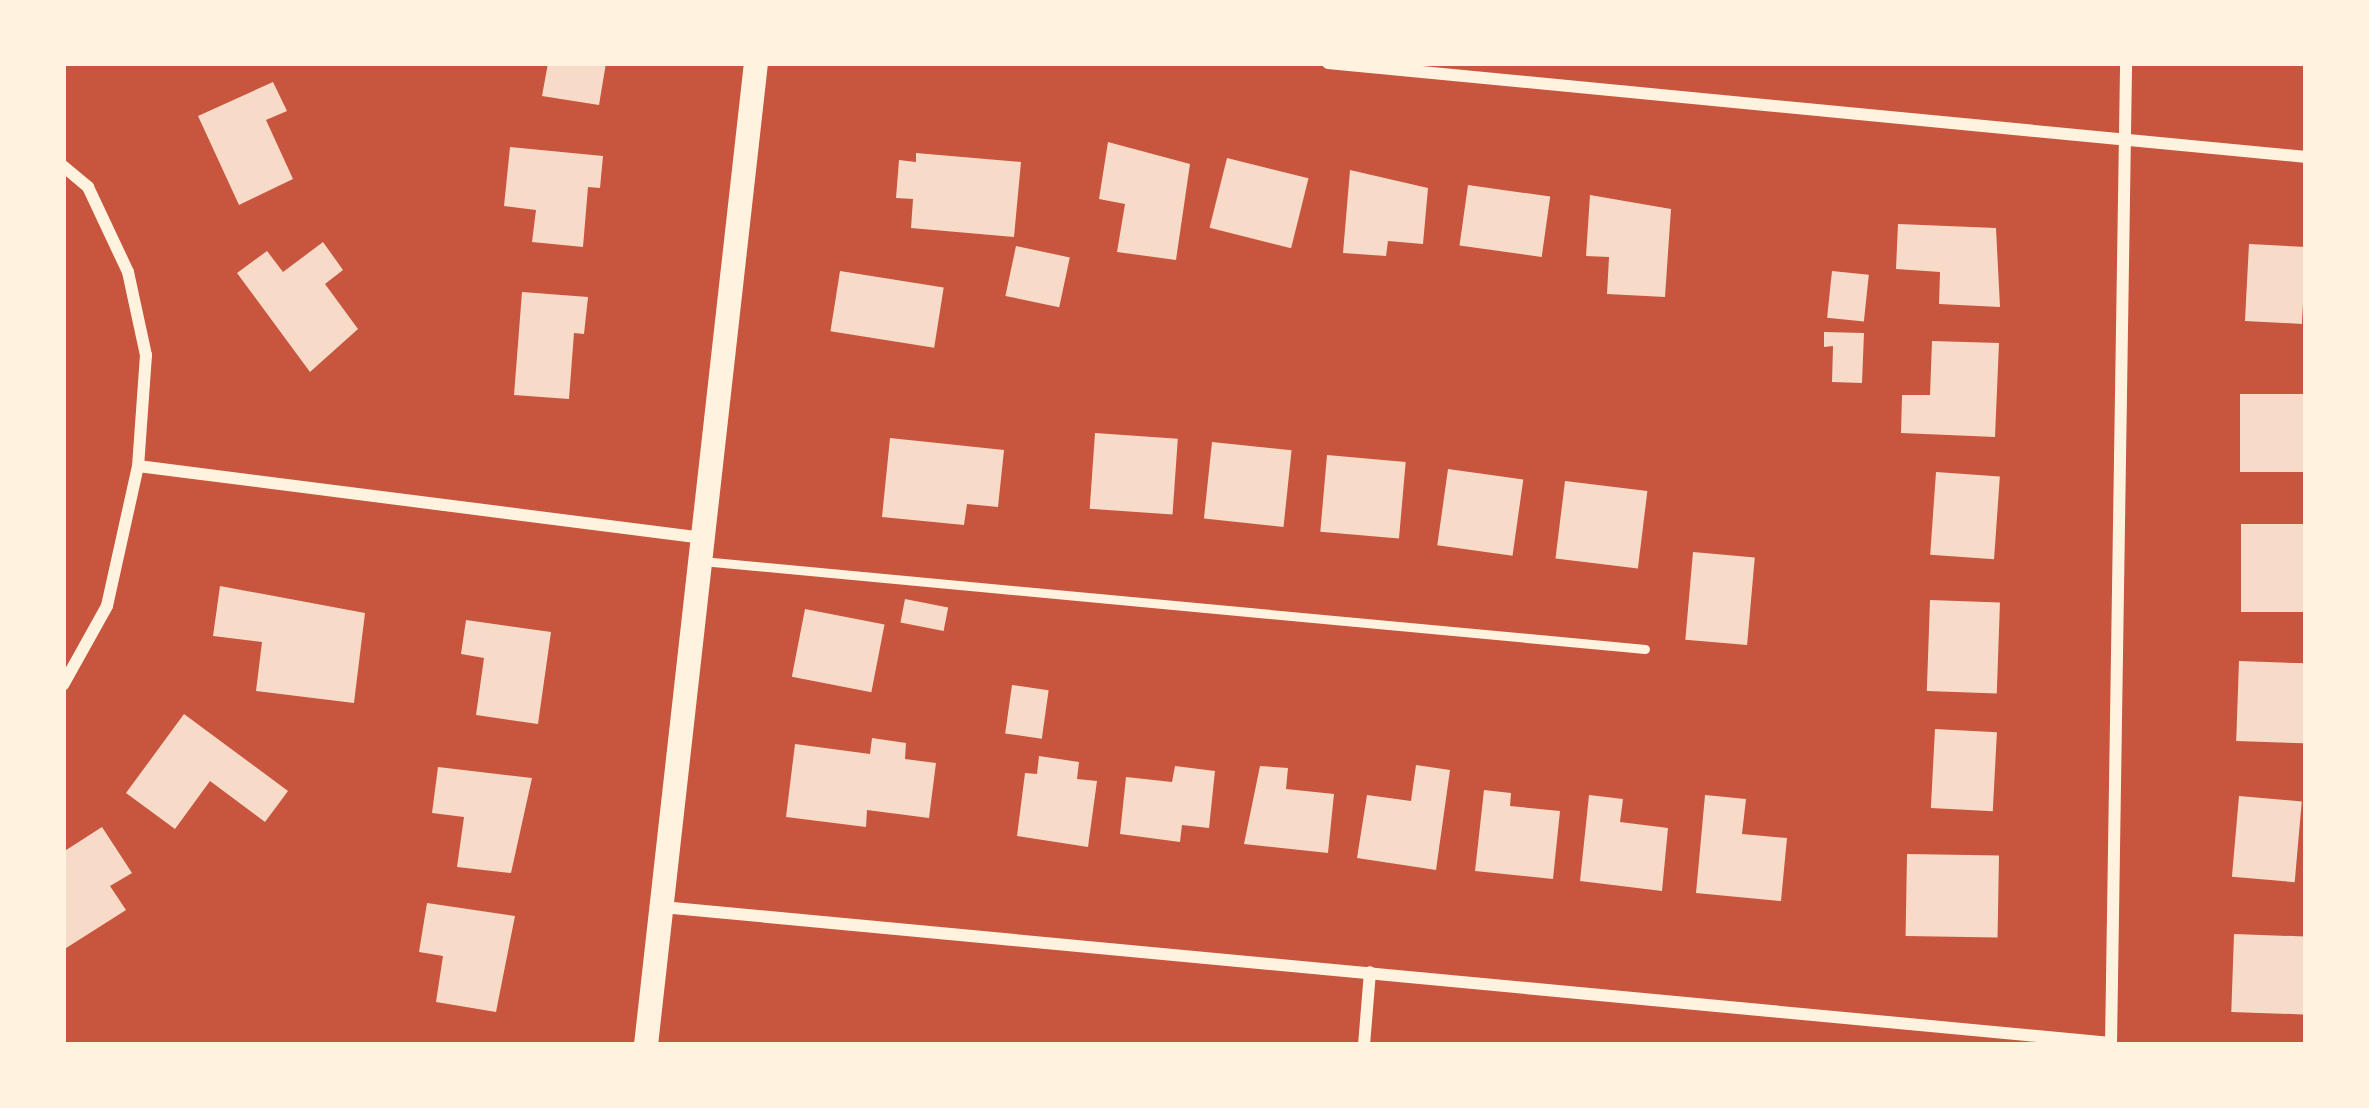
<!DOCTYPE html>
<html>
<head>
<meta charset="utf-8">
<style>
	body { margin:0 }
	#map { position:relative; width:2369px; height:1108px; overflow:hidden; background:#c8553d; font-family:Georgia,serif }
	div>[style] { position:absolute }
	.building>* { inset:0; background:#f7dbc8; transform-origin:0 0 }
	.service>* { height:9px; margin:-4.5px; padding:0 4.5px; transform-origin:4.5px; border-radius:4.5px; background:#fff3e0 }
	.minor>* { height:12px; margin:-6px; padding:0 6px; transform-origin:6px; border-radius:6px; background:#fff3e0 }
	.secondary>* { height:24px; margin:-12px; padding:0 12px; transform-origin:12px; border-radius:12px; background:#fff3e0 }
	span { translate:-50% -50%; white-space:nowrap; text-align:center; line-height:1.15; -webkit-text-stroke:9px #fff3e0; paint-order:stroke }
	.frame { position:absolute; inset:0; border:66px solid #fff3e0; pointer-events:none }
</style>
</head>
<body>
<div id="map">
	<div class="building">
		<div style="clip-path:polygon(548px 63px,606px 63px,599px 105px,542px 96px)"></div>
		<div style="clip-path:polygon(273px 82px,287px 111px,266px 120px,293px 179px,239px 205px,198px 116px)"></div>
		<div style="clip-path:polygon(1108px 142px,1190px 164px,1176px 260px,1117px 252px,1125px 204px,1099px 199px)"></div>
		<div style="clip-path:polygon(510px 147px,603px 156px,600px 188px,588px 187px,583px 247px,532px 242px,536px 210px,504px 206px)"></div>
		<div style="clip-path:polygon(916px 153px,1021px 162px,1014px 237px,911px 228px,913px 199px,896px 198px,899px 160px,916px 162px)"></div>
		<div style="left:1227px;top:158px;width:84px;height:72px;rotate:14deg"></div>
		<div style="clip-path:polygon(1350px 170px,1428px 188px,1423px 244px,1388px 241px,1386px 256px,1343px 253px)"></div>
		<div style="left:1468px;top:185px;width:83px;height:61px;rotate:8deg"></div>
		<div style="clip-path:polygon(1590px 195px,1671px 209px,1665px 297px,1607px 294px,1609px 257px,1586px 256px)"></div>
		<div style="clip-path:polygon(1898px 224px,1996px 228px,2000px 307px,1939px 304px,1940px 272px,1896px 269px)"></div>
		<div style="clip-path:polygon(323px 242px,343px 270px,325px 284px,358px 329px,310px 372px,237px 273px,267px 251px,283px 272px)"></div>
		<div style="left:2249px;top:244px;width:57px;height:77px;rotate:3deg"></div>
		<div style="left:1016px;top:246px;width:55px;height:51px;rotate:12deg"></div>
		<div style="left:840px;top:271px;width:105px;height:61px;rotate:9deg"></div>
		<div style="left:1832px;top:271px;width:37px;height:47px;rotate:6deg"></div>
		<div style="clip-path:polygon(522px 292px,588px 297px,584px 334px,574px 333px,569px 399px,514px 395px)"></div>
		<div style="clip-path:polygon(1824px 332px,1864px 333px,1862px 383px,1832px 382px,1833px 346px,1824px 347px)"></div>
		<div style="clip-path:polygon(1932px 341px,1999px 343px,1995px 437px,1901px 433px,1902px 395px,1930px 395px)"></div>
		<div style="left:2240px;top:394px;width:66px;height:78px"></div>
		<div style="left:1095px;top:433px;width:83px;height:76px;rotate:4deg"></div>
		<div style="clip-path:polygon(890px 438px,1004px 450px,998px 507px,967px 504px,964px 525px,882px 517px)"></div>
		<div style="left:1212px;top:442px;width:80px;height:77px;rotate:6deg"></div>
		<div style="left:1327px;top:455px;width:79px;height:77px;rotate:5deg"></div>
		<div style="left:1448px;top:469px;width:76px;height:77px;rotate:8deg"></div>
		<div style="left:1936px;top:472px;width:64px;height:83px;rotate:4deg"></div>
		<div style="left:1565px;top:481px;width:83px;height:78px;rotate:7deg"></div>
		<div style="left:2241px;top:524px;width:65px;height:88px"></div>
		<div style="left:1693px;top:552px;width:62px;height:88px;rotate:5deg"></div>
		<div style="clip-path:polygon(220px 586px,365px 613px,354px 703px,256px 691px,262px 642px,213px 636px)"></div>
		<div style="left:905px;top:599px;width:44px;height:24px;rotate:11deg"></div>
		<div style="left:1930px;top:600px;width:70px;height:91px;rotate:2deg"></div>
		<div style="left:805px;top:609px;width:81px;height:69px;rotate:11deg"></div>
		<div style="clip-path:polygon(466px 620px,551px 632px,538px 724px,476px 715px,484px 658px,461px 654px)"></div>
		<div style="left:2239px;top:661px;width:67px;height:80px;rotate:2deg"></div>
		<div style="left:1012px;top:685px;width:37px;height:49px;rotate:8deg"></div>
		<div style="clip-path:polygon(184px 714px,288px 791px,265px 822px,210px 781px,175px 829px,126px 793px)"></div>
		<div style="left:1935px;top:729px;width:62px;height:79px;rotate:3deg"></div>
		<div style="clip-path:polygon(872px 738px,906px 743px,905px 759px,936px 763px,929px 818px,867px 810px,866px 827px,786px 817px,795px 744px,870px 754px)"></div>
		<div style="clip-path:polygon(1039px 756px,1079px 762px,1077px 779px,1097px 781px,1088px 847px,1017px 836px,1025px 773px,1037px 774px)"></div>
		<div style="clip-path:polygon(1416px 765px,1450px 770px,1436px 870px,1357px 858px,1367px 795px,1411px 801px)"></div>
		<div style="clip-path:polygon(1175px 766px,1215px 771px,1209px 828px,1182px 825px,1180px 842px,1120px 834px,1126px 777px,1172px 782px)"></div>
		<div style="clip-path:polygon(1260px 766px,1288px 768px,1286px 789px,1334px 794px,1328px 853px,1244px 844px)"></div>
		<div style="clip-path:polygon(438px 767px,532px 778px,511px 873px,457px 867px,464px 817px,432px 813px)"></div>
		<div style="clip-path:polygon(1484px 790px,1511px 793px,1510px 806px,1560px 811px,1553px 879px,1475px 871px)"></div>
		<div style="clip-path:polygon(1589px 795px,1623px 799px,1620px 822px,1668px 828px,1662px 891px,1580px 881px)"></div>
		<div style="clip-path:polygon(1705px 795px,1746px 799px,1742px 834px,1787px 838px,1781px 901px,1696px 893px)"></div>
		<div style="left:2239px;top:796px;width:63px;height:81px;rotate:5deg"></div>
		<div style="clip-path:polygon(102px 827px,132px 873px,110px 886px,126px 910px,63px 950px,63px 852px)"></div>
		<div style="left:1907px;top:854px;width:92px;height:82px;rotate:1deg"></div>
		<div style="clip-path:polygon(427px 903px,515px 916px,496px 1012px,436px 1002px,443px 956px,419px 952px)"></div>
		<div style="left:2234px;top:934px;width:72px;height:78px;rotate:2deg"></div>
	</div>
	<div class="service">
		<div style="left:702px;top:561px;width:947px;rotate:5.33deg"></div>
	</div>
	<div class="minor">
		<div style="left:1328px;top:63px;width:983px;rotate:5.49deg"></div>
		<div style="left:63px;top:166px;width:33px;rotate:40deg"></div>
		<div style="left:88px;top:187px;width:94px;rotate:64.8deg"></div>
		<div style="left:128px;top:272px;width:85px;rotate:77.8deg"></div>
		<div style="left:146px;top:355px;width:111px;rotate:94.1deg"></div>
		<div style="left:138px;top:466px;width:143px;rotate:102.5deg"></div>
		<div style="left:107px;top:606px;width:90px;rotate:119.1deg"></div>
		<div style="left:138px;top:466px;width:570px;rotate:7.26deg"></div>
		<div style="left:662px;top:907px;width:1455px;rotate:5.36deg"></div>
		<div style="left:1364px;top:1045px;width:73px;rotate:-85.3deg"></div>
		<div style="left:2111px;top:1045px;width:982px;rotate:-89.12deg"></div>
	</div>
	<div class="secondary">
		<div style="left:646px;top:1045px;width:988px;rotate:-83.61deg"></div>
	</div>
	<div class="frame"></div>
</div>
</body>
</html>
